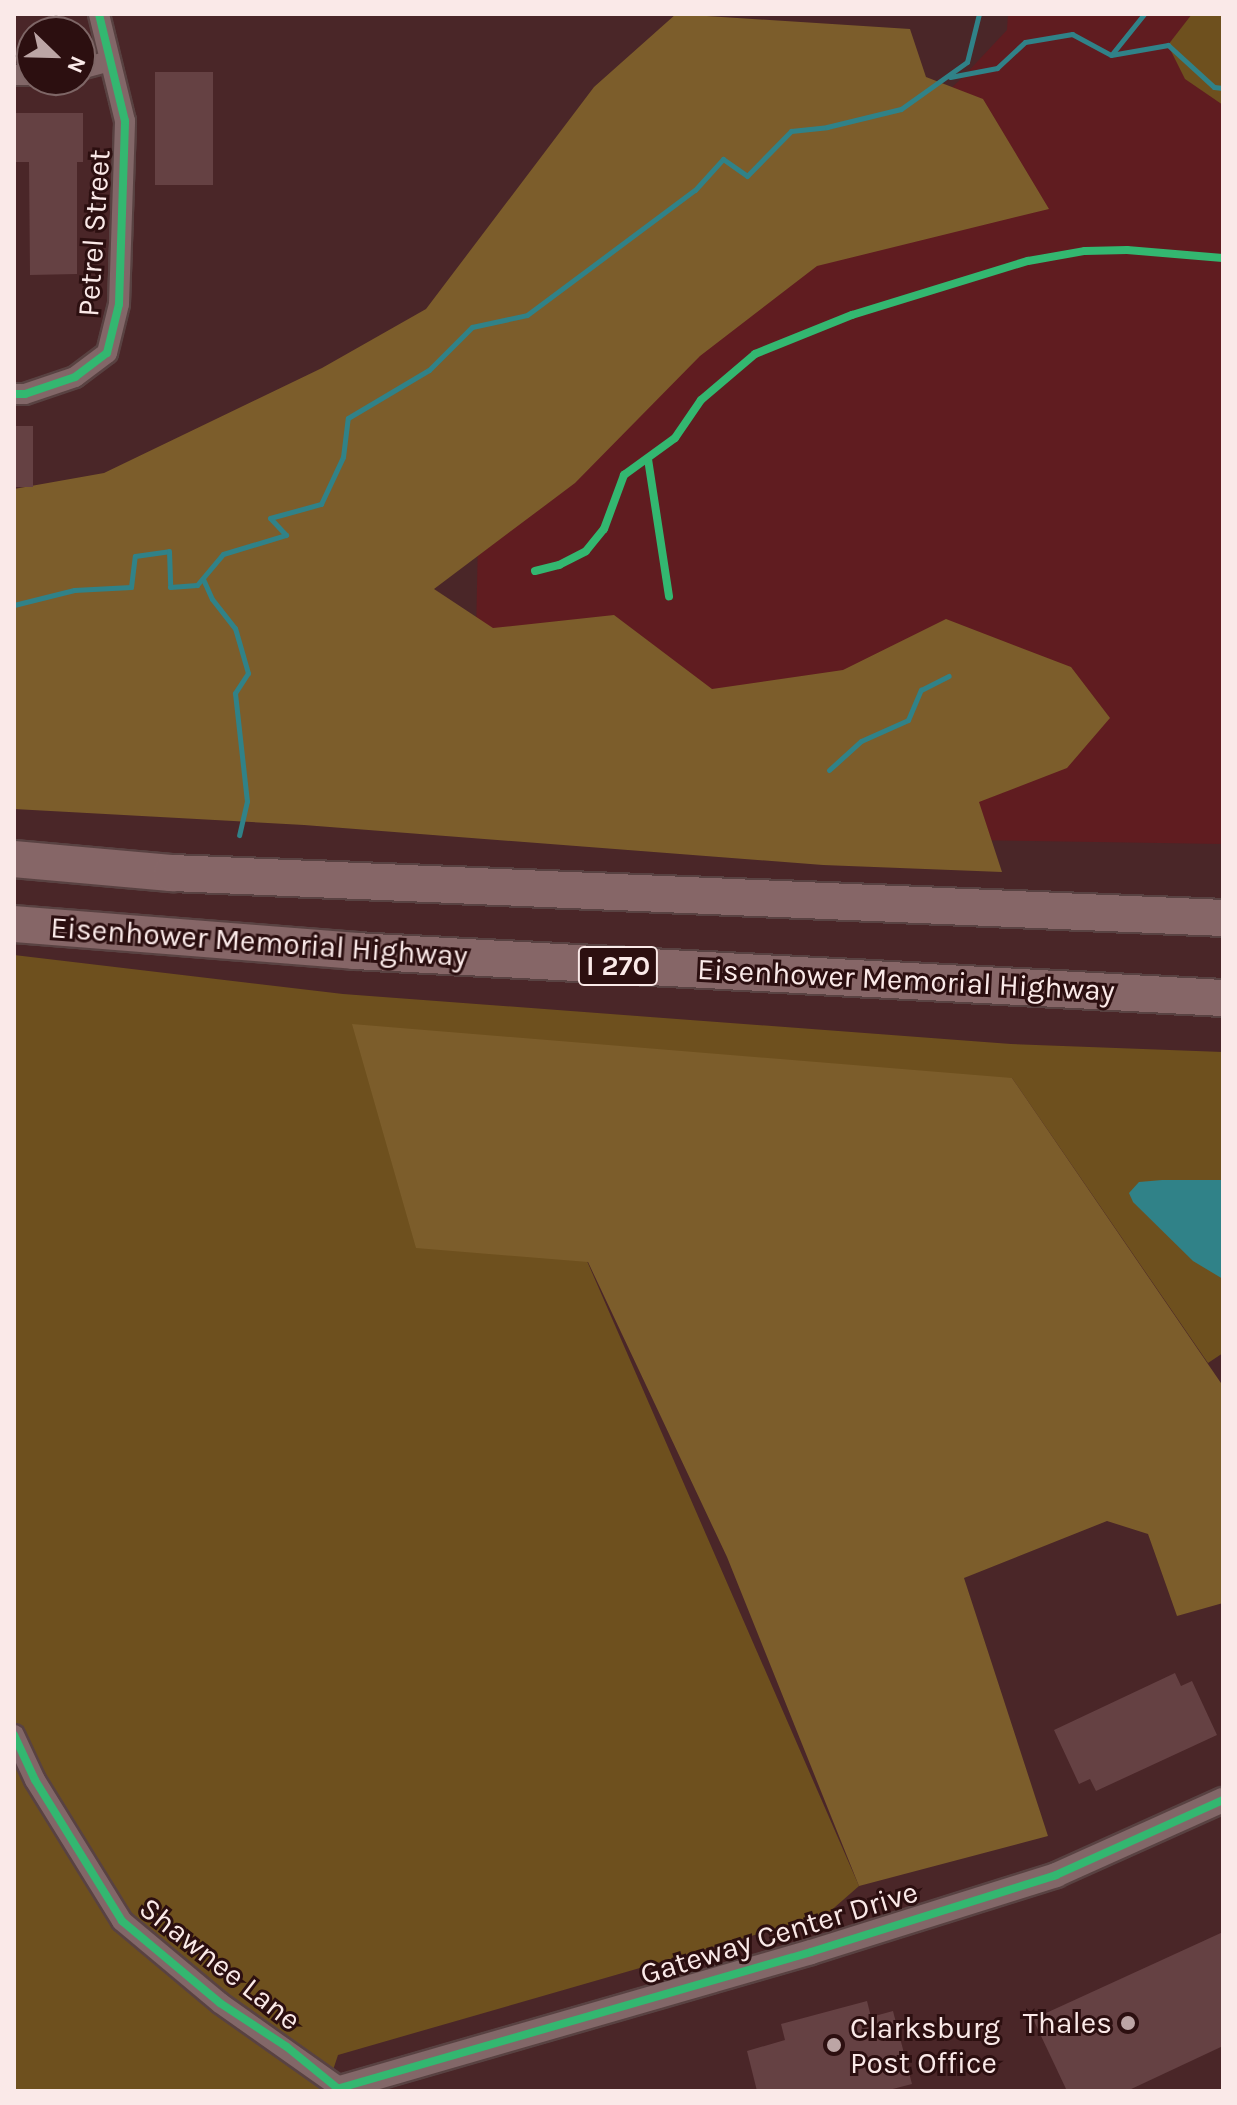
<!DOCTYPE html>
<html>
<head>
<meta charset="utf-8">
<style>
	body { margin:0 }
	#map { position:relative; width:1237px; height:2105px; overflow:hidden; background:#4a2628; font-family:Karla,sans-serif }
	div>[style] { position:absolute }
	.built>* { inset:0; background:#601c20 }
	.green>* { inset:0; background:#6e501e }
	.forest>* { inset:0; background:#7c5d2b }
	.water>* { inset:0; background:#308288 }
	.stream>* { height:5px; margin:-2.5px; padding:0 2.5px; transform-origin:2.5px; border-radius:2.5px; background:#308288 }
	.building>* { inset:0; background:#654143; transform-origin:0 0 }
	.roads { filter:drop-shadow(2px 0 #594242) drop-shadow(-2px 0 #594242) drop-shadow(0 2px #594242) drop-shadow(0 -2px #594242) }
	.minor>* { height:20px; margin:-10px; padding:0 10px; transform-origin:10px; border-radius:10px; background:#826768 }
	.tertiary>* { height:24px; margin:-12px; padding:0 12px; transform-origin:12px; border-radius:12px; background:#826768 }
	.motorway>* { height:36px; margin:-18px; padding:0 18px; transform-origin:18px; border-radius:18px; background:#866667 }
	.cycleway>* { height:8px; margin:-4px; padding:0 4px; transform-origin:4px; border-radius:4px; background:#33b770 }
	.dots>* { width:22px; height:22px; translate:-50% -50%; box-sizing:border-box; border:4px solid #2c0f10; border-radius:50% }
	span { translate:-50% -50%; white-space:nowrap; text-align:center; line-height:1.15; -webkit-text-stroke:6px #2c0f10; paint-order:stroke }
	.shield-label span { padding:2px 6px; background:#2c0f10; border:2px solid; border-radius:6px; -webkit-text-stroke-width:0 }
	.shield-label { font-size:28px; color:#fae9e8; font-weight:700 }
	.street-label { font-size:30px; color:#fae9e8 }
	.poi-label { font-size:30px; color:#fae9e8 }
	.right { translate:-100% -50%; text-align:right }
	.left { translate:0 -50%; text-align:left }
	.frame { position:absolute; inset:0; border:16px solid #fae9e8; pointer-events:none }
	.north { position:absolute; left:16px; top:16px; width:80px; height:80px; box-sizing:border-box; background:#2c0f10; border:2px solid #7e6666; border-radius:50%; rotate:113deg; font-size:22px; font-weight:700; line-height:32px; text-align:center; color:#fae9e8 }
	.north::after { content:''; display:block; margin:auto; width:28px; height:36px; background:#bca5a5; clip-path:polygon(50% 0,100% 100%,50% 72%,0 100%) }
</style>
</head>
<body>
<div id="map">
	<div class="built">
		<div style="clip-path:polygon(1008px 14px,1223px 14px,1223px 844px,472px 832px,479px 489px,780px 244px,961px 79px,1007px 30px)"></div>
	</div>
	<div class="green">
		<div style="clip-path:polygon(1192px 14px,1223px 14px,1223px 105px,1185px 79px,1168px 45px)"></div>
		<div style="clip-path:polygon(14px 955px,343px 994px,1011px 1044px,1223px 1052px,1223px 1353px,1208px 1363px,1012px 1078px,565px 1259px,587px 1261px,859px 1886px,827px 1914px,338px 2055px,326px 2091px,14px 2091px)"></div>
	</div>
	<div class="forest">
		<div style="clip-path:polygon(676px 14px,910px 29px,926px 77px,983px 99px,1049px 209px,817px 266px,700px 356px,575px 483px,434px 589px,493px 628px,614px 615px,712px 689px,843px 670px,946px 619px,1071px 667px,1110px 718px,1067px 768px,979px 802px,1002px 872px,823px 865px,304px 825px,14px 809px,14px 489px,104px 473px,322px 368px,426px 309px,594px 87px)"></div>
		<div style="clip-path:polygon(352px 1024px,1012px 1078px,1223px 1386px,1223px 1603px,1177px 1616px,1148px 1534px,1107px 1521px,964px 1578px,1048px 1836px,859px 1886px,727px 1557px,588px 1262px,416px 1248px)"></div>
	</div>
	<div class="water">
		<div style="clip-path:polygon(1162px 1180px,1223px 1180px,1223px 1279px,1193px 1261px,1133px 1202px,1129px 1193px,1139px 1182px)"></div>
	</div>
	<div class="stream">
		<div style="left:1112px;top:54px;width:51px;rotate:-51.3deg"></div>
		<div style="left:950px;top:77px;width:48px;rotate:-10.8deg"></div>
		<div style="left:997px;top:68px;width:38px;rotate:-43deg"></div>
		<div style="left:1025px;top:42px;width:48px;rotate:-9.7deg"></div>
		<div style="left:1072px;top:34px;width:44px;rotate:28.3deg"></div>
		<div style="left:1111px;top:55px;width:58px;rotate:-10deg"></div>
		<div style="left:1168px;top:45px;width:62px;rotate:42.4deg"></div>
		<div style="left:1214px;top:87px;width:9px;rotate:6deg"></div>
		<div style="left:203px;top:579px;width:22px;rotate:66deg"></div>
		<div style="left:212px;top:599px;width:37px;rotate:52deg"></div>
		<div style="left:235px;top:628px;width:47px;rotate:73.9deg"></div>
		<div style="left:248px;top:673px;width:24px;rotate:123deg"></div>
		<div style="left:235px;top:693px;width:109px;rotate:83.7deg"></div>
		<div style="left:247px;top:801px;width:35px;rotate:103deg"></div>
		<div style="left:14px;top:605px;width:62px;rotate:-14deg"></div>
		<div style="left:74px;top:590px;width:57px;rotate:-3deg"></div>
		<div style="left:131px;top:587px;width:31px;rotate:-83deg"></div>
		<div style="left:135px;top:556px;width:34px;rotate:-8deg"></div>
		<div style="left:169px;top:551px;width:36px;rotate:88deg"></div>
		<div style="left:170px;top:587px;width:27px;rotate:-4deg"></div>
		<div style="left:197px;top:585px;width:40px;rotate:-50deg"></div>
		<div style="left:223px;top:554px;width:66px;rotate:-16.8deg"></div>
		<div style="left:286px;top:535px;width:23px;rotate:-133deg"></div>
		<div style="left:270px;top:518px;width:53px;rotate:-15.4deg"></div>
		<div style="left:321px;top:504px;width:52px;rotate:-64.9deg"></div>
		<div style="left:343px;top:457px;width:39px;rotate:-83deg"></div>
		<div style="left:348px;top:418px;width:94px;rotate:-30.7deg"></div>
		<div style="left:429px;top:370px;width:61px;rotate:-45deg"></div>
		<div style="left:472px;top:327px;width:56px;rotate:-12.3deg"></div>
		<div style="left:527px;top:315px;width:209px;rotate:-36.7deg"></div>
		<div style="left:695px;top:190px;width:42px;rotate:-47.9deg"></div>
		<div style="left:723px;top:159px;width:29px;rotate:35deg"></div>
		<div style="left:747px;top:176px;width:63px;rotate:-45.6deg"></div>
		<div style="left:791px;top:131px;width:36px;rotate:-6deg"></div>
		<div style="left:827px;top:127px;width:76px;rotate:-13.7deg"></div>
		<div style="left:901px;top:109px;width:81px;rotate:-35.5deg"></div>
		<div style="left:967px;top:62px;width:49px;rotate:-76deg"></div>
		<div style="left:829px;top:770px;width:43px;rotate:-42.2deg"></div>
		<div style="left:861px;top:741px;width:51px;rotate:-24.1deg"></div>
		<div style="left:908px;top:720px;width:33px;rotate:-67deg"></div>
		<div style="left:921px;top:690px;width:31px;rotate:-27deg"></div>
	</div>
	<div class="building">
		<div style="left:155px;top:72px;width:58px;height:113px"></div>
		<div style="clip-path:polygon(14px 113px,83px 113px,83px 162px,77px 162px,77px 274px,30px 275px,29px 162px,14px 162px)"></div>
		<div style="left:14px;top:426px;width:19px;height:61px"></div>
		<div style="clip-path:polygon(1175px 1673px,1181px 1686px,1192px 1681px,1217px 1735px,1096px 1791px,1090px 1779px,1079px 1784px,1054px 1730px)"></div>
		<div style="clip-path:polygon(1223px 1932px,1223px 2046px,1127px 2091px,1067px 2091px,1033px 2019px)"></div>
		<div style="clip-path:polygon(867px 2001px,871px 2017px,893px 2011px,912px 2084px,885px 2091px,757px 2091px,747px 2051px,785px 2040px,781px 2024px)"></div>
	</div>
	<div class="roads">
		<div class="minor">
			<div style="left:80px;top:69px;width:30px;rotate:-15deg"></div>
			<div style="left:14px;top:75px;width:18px"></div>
			<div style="left:14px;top:394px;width:11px"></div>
			<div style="left:25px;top:394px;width:53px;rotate:-18.8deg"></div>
			<div style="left:75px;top:377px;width:40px;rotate:-37deg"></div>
			<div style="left:107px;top:353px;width:50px;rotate:-76.2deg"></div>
			<div style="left:119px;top:304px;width:183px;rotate:-88.1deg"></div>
			<div style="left:125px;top:121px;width:110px;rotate:-103.7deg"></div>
			<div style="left:14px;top:1735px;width:50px;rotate:65deg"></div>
			<div style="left:35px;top:1780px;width:166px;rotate:58.3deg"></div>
			<div style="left:122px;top:1921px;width:128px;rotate:39.9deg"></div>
			<div style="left:220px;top:2003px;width:147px;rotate:35.3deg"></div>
		</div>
		<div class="tertiary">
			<div style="left:341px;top:2091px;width:3px;rotate:-108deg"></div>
			<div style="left:340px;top:2088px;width:490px;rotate:-16.1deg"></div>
			<div style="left:811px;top:1952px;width:257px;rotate:-17.4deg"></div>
			<div style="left:1056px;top:1875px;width:183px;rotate:-24.2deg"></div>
		</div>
		<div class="motorway">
			<div style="left:14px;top:859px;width:159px;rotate:5.1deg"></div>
			<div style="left:172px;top:873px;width:1052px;rotate:2.45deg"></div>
			<div style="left:14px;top:924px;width:342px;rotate:4.5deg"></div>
			<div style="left:355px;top:951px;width:869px;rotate:3.1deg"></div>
		</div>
	</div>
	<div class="cycleway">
		<div style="left:14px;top:394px;width:11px"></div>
		<div style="left:25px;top:394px;width:53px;rotate:-18.8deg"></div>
		<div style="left:75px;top:377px;width:40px;rotate:-37deg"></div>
		<div style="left:107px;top:353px;width:50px;rotate:-76.2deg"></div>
		<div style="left:119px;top:304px;width:183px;rotate:-88.1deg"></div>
		<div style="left:125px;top:121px;width:110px;rotate:-103.7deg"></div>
		<div style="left:648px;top:459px;width:139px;rotate:81.3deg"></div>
		<div style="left:535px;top:571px;width:25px;rotate:-14deg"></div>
		<div style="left:559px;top:565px;width:30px;rotate:-27deg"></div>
		<div style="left:586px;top:551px;width:28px;rotate:-51deg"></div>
		<div style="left:604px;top:529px;width:58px;rotate:-69.7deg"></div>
		<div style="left:624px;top:475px;width:63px;rotate:-36deg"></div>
		<div style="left:675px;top:438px;width:46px;rotate:-55.6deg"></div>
		<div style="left:701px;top:400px;width:71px;rotate:-40.4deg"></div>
		<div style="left:755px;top:354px;width:105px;rotate:-21.9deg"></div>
		<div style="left:852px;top:315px;width:184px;rotate:-17.1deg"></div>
		<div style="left:1028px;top:261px;width:58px;rotate:-10deg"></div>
		<div style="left:1085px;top:251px;width:42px;rotate:-1.4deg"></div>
		<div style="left:1127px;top:250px;width:96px;rotate:4.8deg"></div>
		<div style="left:14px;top:1735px;width:50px;rotate:65deg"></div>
		<div style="left:35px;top:1780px;width:166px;rotate:58.3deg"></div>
		<div style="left:122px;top:1921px;width:128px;rotate:39.9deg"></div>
		<div style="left:220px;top:2003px;width:80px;rotate:33.3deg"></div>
		<div style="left:287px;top:2047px;width:70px;rotate:39.2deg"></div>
		<div style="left:340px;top:2088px;width:490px;rotate:-16.1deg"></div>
		<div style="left:811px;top:1952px;width:257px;rotate:-17.4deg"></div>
		<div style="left:1056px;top:1875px;width:183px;rotate:-24.2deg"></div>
	</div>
	<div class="dots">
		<div style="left:1128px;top:2023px;background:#bca5a5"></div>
		<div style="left:834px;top:2045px;background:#bca5a5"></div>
	</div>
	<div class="shield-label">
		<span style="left:618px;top:966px">I 270</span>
	</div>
	<div class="street-label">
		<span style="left:94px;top:233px;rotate:-86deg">Petrel Street</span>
		<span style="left:259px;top:942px;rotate:4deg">Eisenhower Memorial Highway</span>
		<span style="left:906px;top:980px;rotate:3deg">Eisenhower Memorial Highway</span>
		<span style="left:779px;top:1933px;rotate:-17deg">Gateway Center Drive</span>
		<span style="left:220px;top:1964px;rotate:38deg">Shawnee Lane</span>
	</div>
	<div class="poi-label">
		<span class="right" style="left:1112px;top:2023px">Thales</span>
		<span class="left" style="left:850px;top:2045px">Clarksburg<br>Post Office</span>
	</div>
	<div class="frame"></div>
	<div class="north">N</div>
</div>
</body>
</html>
